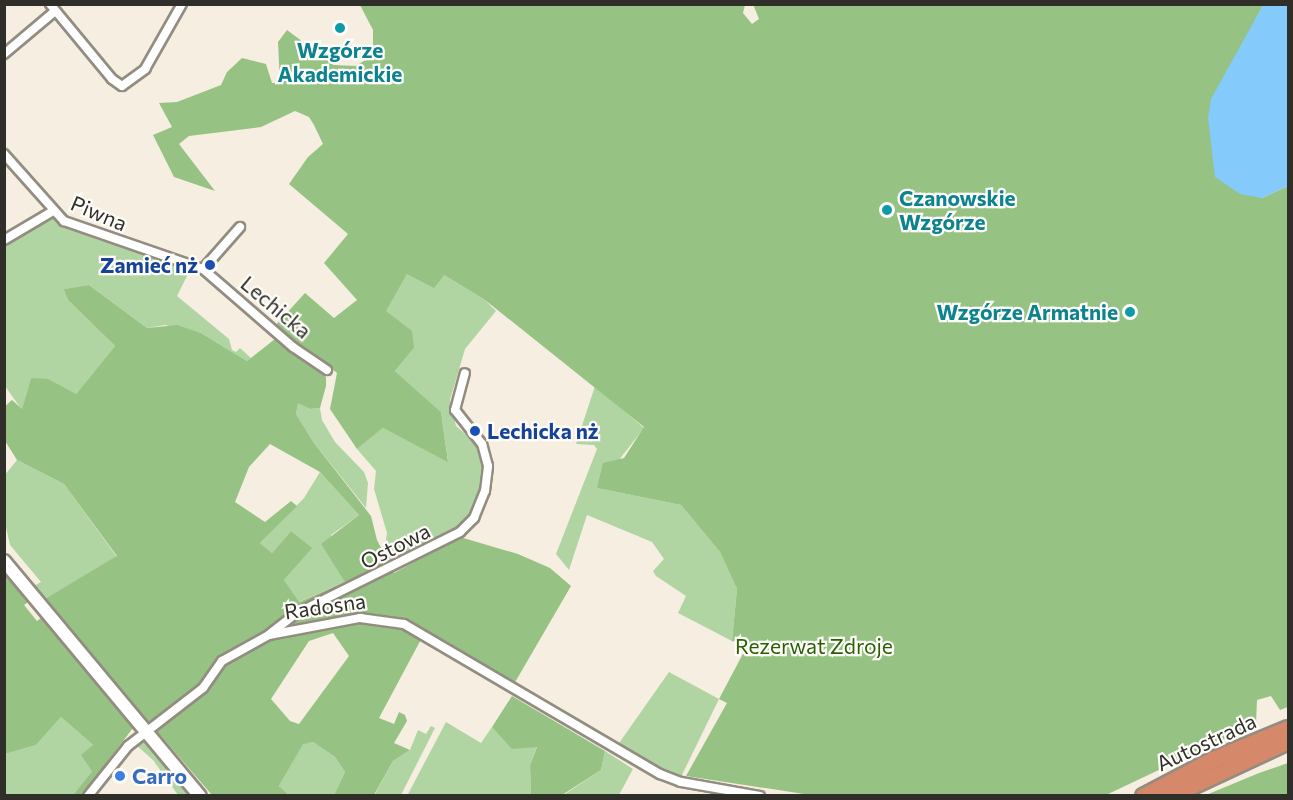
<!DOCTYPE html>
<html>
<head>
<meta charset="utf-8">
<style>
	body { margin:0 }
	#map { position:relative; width:1293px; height:800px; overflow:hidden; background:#f6efe1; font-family:Commissioner,sans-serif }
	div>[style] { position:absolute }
	.green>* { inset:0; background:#b1d4a3 }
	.forest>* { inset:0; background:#96c283 }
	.water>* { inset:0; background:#84cafa }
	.stream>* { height:2px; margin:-1px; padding:0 1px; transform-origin:1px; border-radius:1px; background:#84cafa }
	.roads { filter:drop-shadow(2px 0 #938d81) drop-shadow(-2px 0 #938d81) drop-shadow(0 2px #938d81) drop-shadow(0 -2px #938d81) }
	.minor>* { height:8px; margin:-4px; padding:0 4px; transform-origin:4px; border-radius:4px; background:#fff }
	.secondary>* { height:12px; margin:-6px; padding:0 6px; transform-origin:6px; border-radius:6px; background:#fff }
	.motorway>* { height:15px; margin:-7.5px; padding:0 7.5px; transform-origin:7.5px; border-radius:7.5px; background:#d6886a }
	.dots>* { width:16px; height:16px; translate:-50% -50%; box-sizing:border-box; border:3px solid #fefdfa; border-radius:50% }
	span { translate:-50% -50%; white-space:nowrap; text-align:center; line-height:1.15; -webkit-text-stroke:4.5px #fefdfa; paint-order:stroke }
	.culture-label { font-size:21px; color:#0d838f; font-weight:700 }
	.left { translate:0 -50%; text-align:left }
	.right { translate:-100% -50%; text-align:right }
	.street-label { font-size:21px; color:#302e29 }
	.transit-label { font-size:21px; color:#164399; font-weight:700 }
	.park-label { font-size:21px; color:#2a5f03 }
	.shop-label { font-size:21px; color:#366cbe; font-weight:700 }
	.frame { position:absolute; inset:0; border:6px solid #302e29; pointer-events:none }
</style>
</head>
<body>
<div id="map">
	<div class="green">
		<div style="clip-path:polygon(54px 218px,85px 234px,191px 268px,177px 296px,229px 339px,232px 350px,236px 352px,240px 348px,251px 358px,247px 361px,201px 333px,165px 325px,147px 328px,89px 285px,65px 289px,68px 300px,115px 346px,76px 394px,31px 378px,22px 410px,5px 386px,4px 246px)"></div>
		<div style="clip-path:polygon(407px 274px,444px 275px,485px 300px,496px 311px,465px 349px,450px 400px,456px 426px,477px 444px,483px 456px,482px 490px,476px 506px,469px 519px,456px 529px,389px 559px,384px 552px,387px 533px,374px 489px,376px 471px,357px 449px,383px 428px,448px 461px,441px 412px,395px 371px,414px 348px,385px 311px)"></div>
		<div style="clip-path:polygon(595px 386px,644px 428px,597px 488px,681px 505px,720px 552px,737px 589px,732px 641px,678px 613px,686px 596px,656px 576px,653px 571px,664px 559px,652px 542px,587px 515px,569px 570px,556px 554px,597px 449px,594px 445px,576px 444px)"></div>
		<div style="clip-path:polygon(298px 402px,310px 409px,320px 408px,322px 420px,335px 442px,364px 472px,368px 483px,366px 508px,314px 443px,296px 414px)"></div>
		<div style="clip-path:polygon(17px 460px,64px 484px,117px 557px,43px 600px,32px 587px,41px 582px,10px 545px,5px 523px,4px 476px)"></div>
		<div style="clip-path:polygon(320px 472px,359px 515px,331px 535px,345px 582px,298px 602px,284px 580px,311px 548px,291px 531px,272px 553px,260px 543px,304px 498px)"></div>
		<div style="clip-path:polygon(669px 672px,719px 699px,680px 779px,617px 746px)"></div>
		<div style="clip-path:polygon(61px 717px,93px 745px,92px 771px,73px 795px,5px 796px,5px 754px,36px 745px)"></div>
		<div style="clip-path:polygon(446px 722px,481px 743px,492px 727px,504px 735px,537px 746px,530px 765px,531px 795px,407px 796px)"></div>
		<div style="clip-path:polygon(431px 726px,435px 728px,401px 795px,374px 796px,393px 761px,410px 750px,418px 730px,426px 734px)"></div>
		<div style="clip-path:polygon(144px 740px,163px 762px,188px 795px,178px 795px,153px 760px,136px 745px)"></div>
		<div style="clip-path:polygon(313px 742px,335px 757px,345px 772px,334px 795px,289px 795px,279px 786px,303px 743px)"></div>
		<div style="clip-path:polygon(605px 751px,633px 769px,619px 795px,562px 796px,601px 770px)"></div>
	</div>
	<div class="forest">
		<div style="clip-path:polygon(753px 4px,1263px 5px,1246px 38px,1262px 198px,1288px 186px,1288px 707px,1280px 710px,1271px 696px,1257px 700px,1256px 724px,1106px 795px,817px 796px,686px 776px,727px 703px,719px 699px,746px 648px,732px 641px,737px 589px,720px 552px,681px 505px,597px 488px,603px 463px,624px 458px,644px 427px,485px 300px,444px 275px,434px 288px,407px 274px,386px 311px,412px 331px,414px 348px,395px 371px,441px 412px,448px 462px,383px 428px,357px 449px,330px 409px,337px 373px,274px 327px,305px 293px,334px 318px,357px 300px,324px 263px,348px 234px,289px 184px,308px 157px,323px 144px,314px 125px,309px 117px,295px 111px,261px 127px,189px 136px,179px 144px,215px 191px,174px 177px,153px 135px,172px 127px,159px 103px,177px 102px,221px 85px,227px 72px,242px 58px,266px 64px,272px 83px,280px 83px,278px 42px,287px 30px,334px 65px,356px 66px,368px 58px,373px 48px,373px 30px,360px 5px,745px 5px,743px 13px,752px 24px,759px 19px)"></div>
		<div style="clip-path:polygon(evenodd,89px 285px,147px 328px,177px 325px,201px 333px,247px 361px,275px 339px,320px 371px,326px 377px,326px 386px,320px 408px,310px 409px,298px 403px,296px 414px,314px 443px,371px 516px,377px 540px,394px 573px,460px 537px,518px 554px,550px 568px,571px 586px,514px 684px,425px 632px,379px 718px,394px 724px,399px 712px,405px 715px,407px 721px,394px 743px,410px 750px,393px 761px,374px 795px,334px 795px,345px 772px,335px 757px,313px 742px,303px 744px,279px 786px,289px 795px,212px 795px,43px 600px,117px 556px,64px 484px,17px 460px,5px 441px,4px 407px,12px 400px,22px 409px,31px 378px,48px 379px,76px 394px,115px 346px,68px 300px,64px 289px,89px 285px,270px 444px,320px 472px,359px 515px,321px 544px,345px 582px,299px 602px,284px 580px,312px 548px,291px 531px,272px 553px,260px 543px,297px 506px,291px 501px,265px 522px,235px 502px,249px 467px,270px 444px,89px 285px,333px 633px,349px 656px,299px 724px,290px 721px,271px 699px,309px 641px,333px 633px)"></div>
		<div style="clip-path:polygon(4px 573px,28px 602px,24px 605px,37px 621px,41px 618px,133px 728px,82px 795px,73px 795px,92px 771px,81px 755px,93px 745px,61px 717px,36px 745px,5px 754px)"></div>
		<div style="clip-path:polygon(512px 696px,605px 751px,601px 770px,562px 795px,531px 795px,530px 765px,537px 747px,512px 749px,492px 727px)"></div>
		<div style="clip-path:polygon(1288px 763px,1288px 795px,1206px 795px,1259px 773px)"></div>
	</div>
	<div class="water">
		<div style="clip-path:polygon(1263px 5px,1288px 5px,1288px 186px,1262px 198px,1240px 194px,1215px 177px,1208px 118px,1211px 99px)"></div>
	</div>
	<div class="stream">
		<div style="left:4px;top:535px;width:1px;rotate:45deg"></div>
	</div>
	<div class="roads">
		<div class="minor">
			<div style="left:50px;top:4px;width:97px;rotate:50.4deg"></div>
			<div style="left:112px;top:79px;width:12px;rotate:35deg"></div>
			<div style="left:122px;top:86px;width:29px;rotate:-36deg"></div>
			<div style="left:145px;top:69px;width:75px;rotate:-60.4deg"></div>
			<div style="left:4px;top:54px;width:67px;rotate:-40.1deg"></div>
			<div style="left:4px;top:154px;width:90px;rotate:48.2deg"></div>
			<div style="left:64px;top:221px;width:147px;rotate:19.1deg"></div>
			<div style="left:203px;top:269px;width:119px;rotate:40.9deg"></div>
			<div style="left:293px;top:347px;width:41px;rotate:34.1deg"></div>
			<div style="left:4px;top:240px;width:57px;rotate:-30.6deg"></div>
			<div style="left:203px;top:269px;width:56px;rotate:-48.6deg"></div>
			<div style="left:271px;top:633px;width:31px;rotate:-38deg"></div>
			<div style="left:295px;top:614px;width:184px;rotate:-26.4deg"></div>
			<div style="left:460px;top:532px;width:20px;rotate:-45deg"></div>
			<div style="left:474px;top:518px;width:29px;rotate:-68deg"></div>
			<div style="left:485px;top:491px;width:25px;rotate:-83deg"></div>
			<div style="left:488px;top:466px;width:23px;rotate:-105deg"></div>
			<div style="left:482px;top:444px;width:43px;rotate:-128.5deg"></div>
			<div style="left:455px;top:410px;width:38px;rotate:-75deg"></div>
			<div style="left:88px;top:796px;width:64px;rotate:-51.3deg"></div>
			<div style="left:128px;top:746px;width:95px;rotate:-37.7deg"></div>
			<div style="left:203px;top:688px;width:33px;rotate:-55deg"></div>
			<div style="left:222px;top:661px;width:54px;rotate:-29deg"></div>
			<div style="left:269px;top:635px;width:93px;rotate:-10.6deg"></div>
			<div style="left:360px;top:618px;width:44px;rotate:7.8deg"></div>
			<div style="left:404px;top:624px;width:297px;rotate:30.4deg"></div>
			<div style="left:660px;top:774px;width:22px;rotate:21deg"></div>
			<div style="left:681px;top:782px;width:80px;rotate:10deg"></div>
		</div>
		<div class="secondary">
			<div style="left:4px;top:561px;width:306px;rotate:50.2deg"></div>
		</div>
		<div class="motorway">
			<div style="left:1143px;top:796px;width:79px;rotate:-27.9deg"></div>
			<div style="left:1213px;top:759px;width:81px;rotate:-22.5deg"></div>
			<div style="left:1170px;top:796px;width:130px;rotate:-25deg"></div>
		</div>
	</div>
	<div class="dots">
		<div style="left:340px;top:28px;background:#0f9aa8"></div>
		<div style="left:887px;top:210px;background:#0f9aa8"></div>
		<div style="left:210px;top:265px;background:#1a4fb4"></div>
		<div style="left:1130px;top:312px;background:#0f9aa8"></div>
		<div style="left:475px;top:431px;background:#1a4fb4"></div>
		<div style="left:120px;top:776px;background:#3f7fe0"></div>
	</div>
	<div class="culture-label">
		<span style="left:340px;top:62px">Wzgórze<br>Akademickie</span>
		<span class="left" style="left:899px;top:210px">Czanowskie<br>Wzgórze</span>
		<span class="right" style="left:1118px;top:312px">Wzgórze Armatnie</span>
	</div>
	<div class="street-label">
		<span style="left:99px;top:213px;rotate:23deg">Piwna</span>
		<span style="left:276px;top:307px;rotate:40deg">Lechicka</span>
		<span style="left:395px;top:546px;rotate:-27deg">Ostowa</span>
		<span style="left:325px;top:606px;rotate:-8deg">Radosna</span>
		<span style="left:1206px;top:742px;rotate:-25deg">Autostrada</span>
	</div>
	<div class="transit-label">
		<span class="right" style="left:198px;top:265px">Zamieć nż</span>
		<span class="left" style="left:487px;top:431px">Lechicka nż</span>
	</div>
	<div class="park-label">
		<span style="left:814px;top:646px">Rezerwat Zdroje</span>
	</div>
	<div class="shop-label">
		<span class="left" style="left:132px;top:776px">Carro</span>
	</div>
	<div class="frame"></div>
</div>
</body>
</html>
